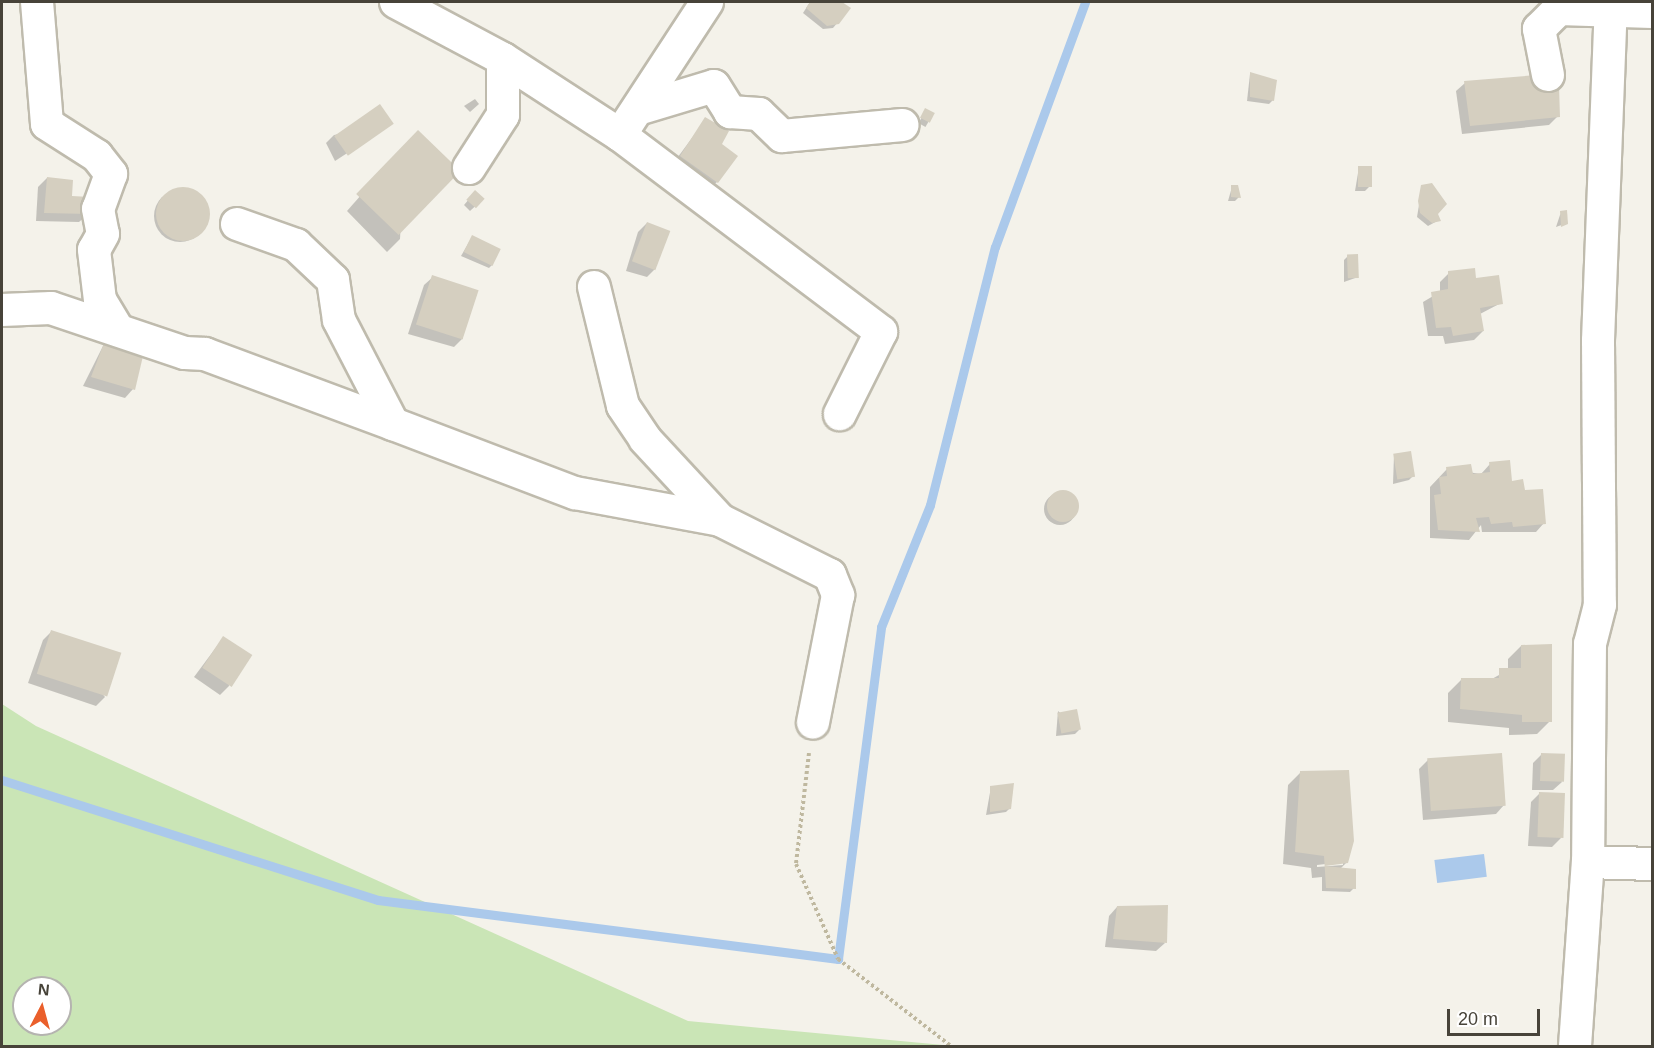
<!DOCTYPE html>
<html>
<head>
<meta charset="utf-8">
<style>
	body { margin:0 }
	#map { position:relative; width:1654px; height:1048px; overflow:hidden; background:#f4f2ea; font-family:Arial,sans-serif }
	div>[style] { position:absolute }
	.green>* { inset:0; background:#cae5b6 }
	.water>* { inset:0; background:#abc9eb; transform-origin:0 0 }
	.shadow>* { inset:0; background:#0003; transform-origin:0 0 }
	.round { border-radius:50% }
	.stream>* { height:9px; margin:-4.5px; padding:0 4.5px; transform-origin:4.5px; border-radius:4.5px; background:#abc9eb }
	.building>* { inset:0; background:#d5cfc0; transform-origin:0 0 }
	.path>* { height:4px; margin-top:-2px; transform-origin:0; background:repeating-linear-gradient(90deg,#bfb89f 0 3px,transparent 0 6px) }
	.roads { filter:drop-shadow(2px 0 #bfbbad) drop-shadow(-2px 0 #bfbbad) drop-shadow(0 2px #bfbbad) drop-shadow(0 -2px #bfbbad) }
	.street>* { height:32px; margin:-16px; padding:0 16px; transform-origin:16px; border-radius:16px; background:#fff }
	span { translate:-50% -50%; white-space:nowrap; text-align:center; line-height:1.15; -webkit-text-stroke:4.5px #fff; paint-order:stroke }
	.frame { position:absolute; inset:0; border:3px solid #474339; pointer-events:none }
	.north { position:absolute; left:12px; top:976px; width:60px; height:60px; box-sizing:border-box; background:#fff; border:2px solid #b5b4b0; border-radius:50%; rotate:6deg; font-size:16px; font-weight:700; line-height:24px; text-align:center; color:#474339 }
	.north::after { content:''; display:block; margin:auto; width:21px; height:27px; background:#ea5f2b; clip-path:polygon(50% 0,100% 100%,50% 72%,0 100%) }
	.scale { position:absolute; left:1447px; top:1009px; width:93px; height:27px; box-sizing:border-box; border:3px solid #474339; border-top:0; padding-left:8px; font-size:18px; line-height:21px; white-space:nowrap; color:#474339; -webkit-text-stroke:4px #fff; paint-order:stroke }
</style>
</head>
<body>
<div id="map">
	<div class="green">
		<div style="clip-path:polygon(evenodd,2px 704px,36px 726px,688px 1021px,954px 1046px,2px 1046px,2px 704px,24px 988px,60px 988px,60px 1024px,24px 1024px,24px 988px)"></div>
	</div>
	<div class="water">
		<div style="left:1484px;top:854px;width:23px;height:50px;rotate:83deg"></div>
	</div>
	<div class="shadow">
		<div style="clip-path:polygon(810px 2px,840px 2px,849px 9px,833px 28px,823px 29px,803px 13px)"></div>
		<div style="clip-path:polygon(1250px 74px,1273px 100px,1269px 104px,1247px 101px)"></div>
		<div style="clip-path:polygon(1465px 83px,1536px 88px,1558px 116px,1549px 125px,1462px 134px,1456px 91px)"></div>
		<div style="clip-path:polygon(475px 99px,479px 104px,470px 112px,464px 106px)"></div>
		<div style="left:926px;top:110px;width:8px;height:15px;rotate:30deg"></div>
		<div style="clip-path:polygon(706px 119px,717px 182px,708px 190px,672px 165px)"></div>
		<div style="clip-path:polygon(392px 124px,335px 161px,326px 143px,334px 135px)"></div>
		<div style="clip-path:polygon(405px 145px,400px 239px,387px 252px,347px 211px)"></div>
		<div style="clip-path:polygon(1359px 167px,1369px 187px,1365px 191px,1355px 191px)"></div>
		<div style="clip-path:polygon(47px 178px,88px 214px,79px 222px,36px 221px,38px 187px)"></div>
		<div style="clip-path:polygon(1232px 187px,1239px 197px,1235px 201px,1228px 201px)"></div>
		<div style="clip-path:polygon(1422px 187px,1439px 220px,1428px 226px,1417px 217px)"></div>
		<div class="round" style="left:154px;top:190px;width:52px;height:52px"></div>
		<div style="clip-path:polygon(475px 192px,483px 199px,470px 211px,464px 205px)"></div>
		<div style="clip-path:polygon(1563px 211px,1567px 223px,1556px 227px,1560px 215px)"></div>
		<div style="clip-path:polygon(647px 223px,656px 268px,647px 277px,626px 271px,638px 232px)"></div>
		<div style="clip-path:polygon(472px 237px,493px 264px,489px 268px,461px 256px)"></div>
		<div style="clip-path:polygon(1348px 256px,1358px 277px,1344px 282px,1344px 260px)"></div>
		<div style="clip-path:polygon(1449px 273px,1474px 280px,1501px 303px,1480px 314px,1483px 331px,1474px 340px,1445px 344px,1443px 336px,1428px 336px,1423px 302px,1440px 292px,1440px 282px)"></div>
		<div style="clip-path:polygon(433px 277px,463px 338px,454px 347px,408px 334px,424px 285px)"></div>
		<div style="clip-path:polygon(104px 344px,133px 389px,125px 398px,83px 386px)"></div>
		<div style="clip-path:polygon(1394px 455px,1413px 476px,1409px 480px,1393px 484px)"></div>
		<div style="clip-path:polygon(1490px 464px,1524px 492px,1544px 523px,1536px 532px,1482px 532px,1481px 525px,1469px 540px,1430px 538px,1430px 487px,1447px 469px,1481px 474px)"></div>
		<div class="round" style="left:1044px;top:493px;width:32px;height:32px"></div>
		<div style="clip-path:polygon(52px 631px,105px 697px,96px 706px,28px 683px,43px 640px)"></div>
		<div style="clip-path:polygon(223px 638px,229px 686px,220px 695px,194px 677px)"></div>
		<div style="clip-path:polygon(1521px 646px,1550px 721px,1537px 734px,1509px 735px,1509px 728px,1448px 722px,1448px 693px,1461px 680px,1490px 680px,1508px 670px,1508px 659px)"></div>
		<div style="clip-path:polygon(1058px 711px,1079px 730px,1075px 734px,1056px 736px)"></div>
		<div style="clip-path:polygon(1542px 754px,1562px 782px,1553px 790px,1532px 790px,1533px 763px)"></div>
		<div style="clip-path:polygon(1428px 760px,1504px 805px,1496px 814px,1423px 820px,1419px 769px)"></div>
		<div style="clip-path:polygon(evenodd,1301px 772px,1346px 863px,1340px 869px,1354px 888px,1350px 892px,1322px 891px,1322px 877px,1312px 878px,1311px 868px,1283px 864px,1288px 785px,1301px 772px,1343px 862px,1343px 865px,1317px 867px,1317px 865px,1343px 862px)"></div>
		<div style="clip-path:polygon(991px 787px,1010px 808px,1006px 812px,986px 815px)"></div>
		<div style="clip-path:polygon(1540px 793px,1561px 838px,1552px 847px,1528px 846px,1531px 802px)"></div>
		<div style="clip-path:polygon(1117px 907px,1165px 943px,1156px 951px,1105px 947px,1109px 916px)"></div>
	</div>
	<div class="stream">
		<div style="left:2px;top:780px;width:395px;rotate:17.7deg"></div>
		<div style="left:378px;top:900px;width:464px;rotate:7.3deg"></div>
		<div style="left:838px;top:959px;width:335px;rotate:-82.6deg"></div>
		<div style="left:881px;top:627px;width:131px;rotate:-68.1deg"></div>
		<div style="left:930px;top:505px;width:266px;rotate:-75.9deg"></div>
		<div style="left:995px;top:247px;width:261px;rotate:-69.8deg"></div>
	</div>
	<div class="building">
		<div style="clip-path:polygon(810px 2px,842px 2px,851px 8px,839px 24px,827px 26px,806px 8px)"></div>
		<div style="clip-path:polygon(1250px 72px,1277px 80px,1274px 101px,1250px 97px)"></div>
		<div style="clip-path:polygon(1537px 75px,1537px 87px,1559px 85px,1560px 117px,1470px 126px,1464px 81px)"></div>
		<div style="left:380px;top:104px;width:24px;height:56px;rotate:55deg"></div>
		<div style="left:925px;top:108px;width:11px;height:11px;rotate:27deg"></div>
		<div style="clip-path:polygon(705px 117px,729px 131px,722px 144px,738px 156px,718px 183px,680px 156px)"></div>
		<div style="left:418px;top:130px;width:59px;height:89px;rotate:44deg"></div>
		<div style="left:1358px;top:166px;width:14px;height:21px"></div>
		<div style="clip-path:polygon(47px 177px,73px 180px,72px 196px,90px 197px,89px 214px,44px 213px)"></div>
		<div style="clip-path:polygon(1432px 183px,1447px 204px,1438px 214px,1441px 221px,1432px 223px,1420px 213px,1418px 201px,1421px 185px)"></div>
		<div style="clip-path:polygon(1231px 185px,1238px 185px,1241px 198px,1231px 197px)"></div>
		<div class="round" style="left:156px;top:187px;width:54px;height:54px"></div>
		<div style="left:475px;top:190px;width:13px;height:13px;rotate:42deg"></div>
		<div style="clip-path:polygon(1567px 210px,1568px 224px,1561px 227px,1560px 211px)"></div>
		<div style="left:647px;top:222px;width:25px;height:42px;rotate:21deg"></div>
		<div style="left:472px;top:235px;width:32px;height:19px;rotate:26deg"></div>
		<div style="left:1358px;top:254px;width:24px;height:11px;rotate:88deg"></div>
		<div style="clip-path:polygon(1475px 268px,1476px 278px,1499px 275px,1503px 304px,1480px 308px,1484px 331px,1453px 336px,1451px 327px,1436px 328px,1431px 292px,1448px 289px,1448px 271px)"></div>
		<div style="left:432px;top:275px;width:49px;height:52px;rotate:18deg"></div>
		<div style="clip-path:polygon(104px 343px,143px 356px,135px 390px,91px 377px)"></div>
		<div style="left:1411px;top:451px;width:26px;height:18px;rotate:81deg"></div>
		<div style="clip-path:polygon(1510px 460px,1512px 481px,1523px 479px,1525px 490px,1543px 489px,1546px 524px,1513px 527px,1512px 522px,1491px 524px,1489px 517px,1476px 518px,1480px 532px,1438px 530px,1434px 495px,1441px 494px,1439px 477px,1447px 476px,1446px 467px,1471px 464px,1473px 474px,1490px 472px,1489px 462px)"></div>
		<div class="round" style="left:1047px;top:490px;width:32px;height:32px"></div>
		<div style="left:51px;top:630px;width:74px;height:46px;rotate:18deg"></div>
		<div style="left:223px;top:636px;width:35px;height:38px;rotate:33deg"></div>
		<div style="clip-path:polygon(1552px 644px,1552px 722px,1522px 722px,1522px 715px,1460px 709px,1461px 678px,1499px 678px,1499px 668px,1521px 668px,1521px 645px)"></div>
		<div style="left:1077px;top:709px;width:21px;height:20px;rotate:79deg"></div>
		<div style="left:1502px;top:753px;width:53px;height:75px;rotate:86deg"></div>
		<div style="left:1541px;top:753px;width:24px;height:28px;rotate:2deg"></div>
		<div style="clip-path:polygon(1349px 770px,1354px 841px,1348px 863px,1325px 866px,1356px 869px,1356px 889px,1326px 888px,1324px 856px,1295px 852px,1300px 771px)"></div>
		<div style="clip-path:polygon(1014px 783px,1011px 809px,990px 812px,990px 786px)"></div>
		<div style="left:1539px;top:792px;width:26px;height:45px;rotate:2deg"></div>
		<div style="clip-path:polygon(1168px 905px,1167px 943px,1113px 939px,1117px 906px)"></div>
	</div>
	<div class="path">
		<div style="left:809px;top:753px;width:112px;rotate:96.7deg"></div>
		<div style="left:796px;top:864px;width:104px;rotate:66.1deg"></div>
		<div style="left:838px;top:959px;width:143px;rotate:37.6deg"></div>
	</div>
	<div class="roads">
		<div class="street">
			<div style="left:37px;top:2px;width:122px;rotate:85.3deg"></div>
			<div style="left:47px;top:124px;width:59px;rotate:32.6deg"></div>
			<div style="left:97px;top:156px;width:23px;rotate:52deg"></div>
			<div style="left:111px;top:174px;width:37px;rotate:110deg"></div>
			<div style="left:98px;top:209px;width:25px;rotate:79deg"></div>
			<div style="left:103px;top:234px;width:18px;rotate:119deg"></div>
			<div style="left:94px;top:250px;width:50px;rotate:83.2deg"></div>
			<div style="left:100px;top:300px;width:35px;rotate:59deg"></div>
			<div style="left:396px;top:2px;width:121px;rotate:28deg"></div>
			<div style="left:503px;top:59px;width:56px;rotate:90deg"></div>
			<div style="left:503px;top:115px;width:63px;rotate:122.7deg"></div>
			<div style="left:1611px;top:2px;width:339px;rotate:92.2deg"></div>
			<div style="left:1598px;top:341px;width:264px;rotate:89.6deg"></div>
			<div style="left:1600px;top:605px;width:40px;rotate:104.4deg"></div>
			<div style="left:1590px;top:644px;width:218px;rotate:90.5deg"></div>
			<div style="left:1588px;top:862px;width:64px;rotate:1.8deg"></div>
			<div style="left:503px;top:59px;width:140px;rotate:33deg"></div>
			<div style="left:620px;top:135px;width:159px;rotate:-56.8deg"></div>
			<div style="left:1548px;top:75px;width:47px;rotate:-101.1deg"></div>
			<div style="left:1539px;top:29px;width:28px;rotate:-45deg"></div>
			<div style="left:1559px;top:9px;width:93px;rotate:1.8deg"></div>
			<div style="left:638px;top:109px;width:79px;rotate:-16.8deg"></div>
			<div style="left:714px;top:86px;width:31px;rotate:58deg"></div>
			<div style="left:730px;top:112px;width:29px;rotate:4deg"></div>
			<div style="left:759px;top:114px;width:32px;rotate:44deg"></div>
			<div style="left:782px;top:136px;width:121px;rotate:-5.2deg"></div>
			<div style="left:620px;top:135px;width:327px;rotate:37deg"></div>
			<div style="left:881px;top:332px;width:92px;rotate:116.6deg"></div>
			<div style="left:237px;top:224px;width:63px;rotate:19.6deg"></div>
			<div style="left:296px;top:245px;width:51px;rotate:43.4deg"></div>
			<div style="left:333px;top:280px;width:40px;rotate:81.5deg"></div>
			<div style="left:339px;top:320px;width:117px;rotate:62.6deg"></div>
			<div style="left:393px;top:424px;width:195px;rotate:20.8deg"></div>
			<div style="left:575px;top:493px;width:147px;rotate:10.5deg"></div>
			<div style="left:720px;top:520px;width:123px;rotate:26.6deg"></div>
			<div style="left:830px;top:575px;width:22px;rotate:68deg"></div>
			<div style="left:838px;top:595px;width:130px;rotate:101.1deg"></div>
			<div style="left:594px;top:287px;width:122px;rotate:76.3deg"></div>
			<div style="left:623px;top:406px;width:40px;rotate:56deg"></div>
			<div style="left:645px;top:439px;width:110px;rotate:47.2deg"></div>
			<div style="left:2px;top:310px;width:49px;rotate:-2.3deg"></div>
			<div style="left:51px;top:308px;width:141px;rotate:18.6deg"></div>
			<div style="left:185px;top:353px;width:20px;rotate:3deg"></div>
			<div style="left:205px;top:354px;width:201px;rotate:20.4deg"></div>
			<div style="left:1575px;top:1046px;width:184px;rotate:-86deg"></div>
		</div>
	</div>
	<div class="frame"></div>
	<div class="north">N</div>
	<div class="scale">20 m</div>
</div>
</body>
</html>
